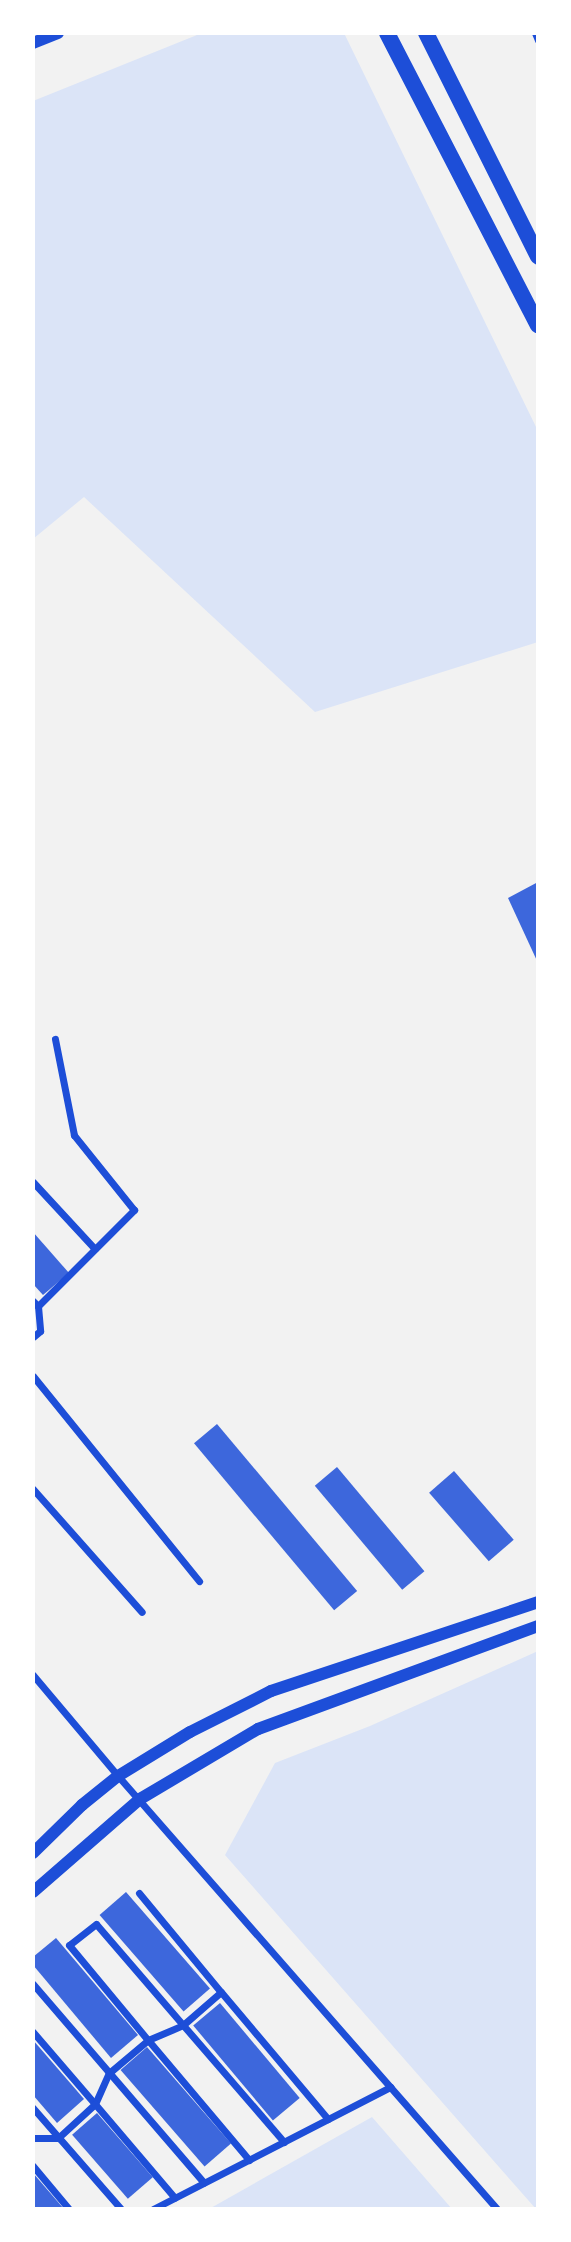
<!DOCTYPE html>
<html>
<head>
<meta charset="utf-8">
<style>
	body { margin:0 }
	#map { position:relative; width:571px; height:2242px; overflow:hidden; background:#f2f2f2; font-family:Lato,sans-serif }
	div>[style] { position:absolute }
	.green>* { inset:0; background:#dbe4f7 }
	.building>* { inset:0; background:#3d67dc; transform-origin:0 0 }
	.minor>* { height:7px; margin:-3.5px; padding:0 3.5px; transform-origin:3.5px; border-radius:3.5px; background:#1d4ed8 }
	.tertiary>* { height:12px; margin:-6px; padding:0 6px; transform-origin:6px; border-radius:6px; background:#1d4ed8 }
	.primary>* { height:16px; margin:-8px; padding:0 8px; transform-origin:8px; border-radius:8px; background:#1d4ed8 }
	span { translate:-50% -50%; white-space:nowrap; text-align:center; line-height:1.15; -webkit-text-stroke:5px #fff; paint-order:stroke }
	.frame { position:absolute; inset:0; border:35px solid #fff; pointer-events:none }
</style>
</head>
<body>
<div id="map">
	<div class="green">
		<div style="clip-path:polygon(202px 33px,344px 33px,538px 431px,538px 642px,315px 712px,84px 497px,33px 539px,33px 101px)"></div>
		<div style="clip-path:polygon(538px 1651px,538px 2209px,536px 2209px,225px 1855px,275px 1763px,370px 1726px)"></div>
		<div style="clip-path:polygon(372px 2117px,452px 2209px,209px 2209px)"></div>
	</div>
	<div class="building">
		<div style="clip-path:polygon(538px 882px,538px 963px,508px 898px)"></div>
		<div style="clip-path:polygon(33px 1232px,69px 1273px,43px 1295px,33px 1284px)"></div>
		<div style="left:217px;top:1424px;width:218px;height:30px;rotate:50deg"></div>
		<div style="left:337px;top:1467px;width:136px;height:29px;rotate:50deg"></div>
		<div style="left:454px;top:1471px;width:91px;height:33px;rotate:49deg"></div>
		<div style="left:126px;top:1892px;width:128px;height:35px;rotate:49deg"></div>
		<div style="clip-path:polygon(56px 1938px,138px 2035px,111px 2058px,33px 1965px,33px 1957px)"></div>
		<div style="left:220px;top:2003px;width:124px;height:35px;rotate:50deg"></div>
		<div style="clip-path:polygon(33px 2040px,84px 2099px,57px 2123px,33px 2095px)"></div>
		<div style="left:147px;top:2047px;width:128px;height:35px;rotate:49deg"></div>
		<div style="left:97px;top:2113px;width:85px;height:33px;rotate:49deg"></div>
		<div style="clip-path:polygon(33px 2173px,64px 2209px,33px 2209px)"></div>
	</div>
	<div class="minor">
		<div style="left:535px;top:33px;width:8px;rotate:67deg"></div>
		<div style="left:33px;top:1182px;width:91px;rotate:47.2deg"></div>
		<div style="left:33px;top:1301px;width:7px;rotate:45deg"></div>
		<div style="left:38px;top:1306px;width:25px;rotate:85deg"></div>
		<div style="left:40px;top:1331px;width:9px;rotate:139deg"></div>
		<div style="left:38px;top:1306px;width:136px;rotate:-45deg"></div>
		<div style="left:134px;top:1210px;width:96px;rotate:-128.7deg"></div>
		<div style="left:74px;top:1135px;width:98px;rotate:-101.2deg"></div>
		<div style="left:33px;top:1376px;width:264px;rotate:51deg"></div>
		<div style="left:33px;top:1489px;width:164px;rotate:48.5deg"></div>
		<div style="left:33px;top:1675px;width:132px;rotate:49.9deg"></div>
		<div style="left:118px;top:1776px;width:575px;rotate:48.8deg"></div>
		<div style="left:139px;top:1893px;width:129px;rotate:50.4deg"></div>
		<div style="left:33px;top:1984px;width:262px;rotate:49.3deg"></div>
		<div style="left:33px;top:2032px;width:95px;rotate:49.3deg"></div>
		<div style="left:95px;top:2104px;width:34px;rotate:-66deg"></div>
		<div style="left:109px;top:2073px;width:51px;rotate:-40.2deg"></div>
		<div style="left:148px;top:2040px;width:157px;rotate:49.9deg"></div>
		<div style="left:33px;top:2108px;width:134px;rotate:48.9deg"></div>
		<div style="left:33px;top:2138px;width:25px"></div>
		<div style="left:58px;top:2138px;width:50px;rotate:-42.6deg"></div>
		<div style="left:95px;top:2104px;width:123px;rotate:49.6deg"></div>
		<div style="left:284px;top:2142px;width:155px;rotate:-130.8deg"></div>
		<div style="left:183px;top:2025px;width:133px;rotate:-130.7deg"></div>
		<div style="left:96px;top:1924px;width:34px;rotate:142deg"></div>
		<div style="left:69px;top:1945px;width:124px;rotate:50.3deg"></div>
		<div style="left:148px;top:2040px;width:38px;rotate:-23deg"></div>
		<div style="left:183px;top:2025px;width:50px;rotate:-41deg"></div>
		<div style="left:221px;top:1992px;width:166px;rotate:49.9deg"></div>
		<div style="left:33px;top:2166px;width:56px;rotate:50.1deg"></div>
		<div style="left:153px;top:2209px;width:267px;rotate:-27.2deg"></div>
	</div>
	<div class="tertiary">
		<div style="left:33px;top:43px;width:27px;rotate:-22deg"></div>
		<div style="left:33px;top:1853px;width:69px;rotate:-44.4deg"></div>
		<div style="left:82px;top:1805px;width:46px;rotate:-38.9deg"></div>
		<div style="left:118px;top:1776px;width:84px;rotate:-31.4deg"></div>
		<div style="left:190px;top:1732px;width:91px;rotate:-26.8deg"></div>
		<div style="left:271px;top:1691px;width:281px;rotate:-18.4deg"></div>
		<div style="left:33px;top:1892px;width:142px;rotate:-41deg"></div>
		<div style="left:140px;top:1799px;width:137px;rotate:-30.7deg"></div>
		<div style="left:258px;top:1729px;width:298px;rotate:-20.2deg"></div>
	</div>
	<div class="primary">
		<div style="left:387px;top:33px;width:329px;rotate:62.7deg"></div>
		<div style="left:426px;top:33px;width:250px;rotate:63.4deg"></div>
	</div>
	<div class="frame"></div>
</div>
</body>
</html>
